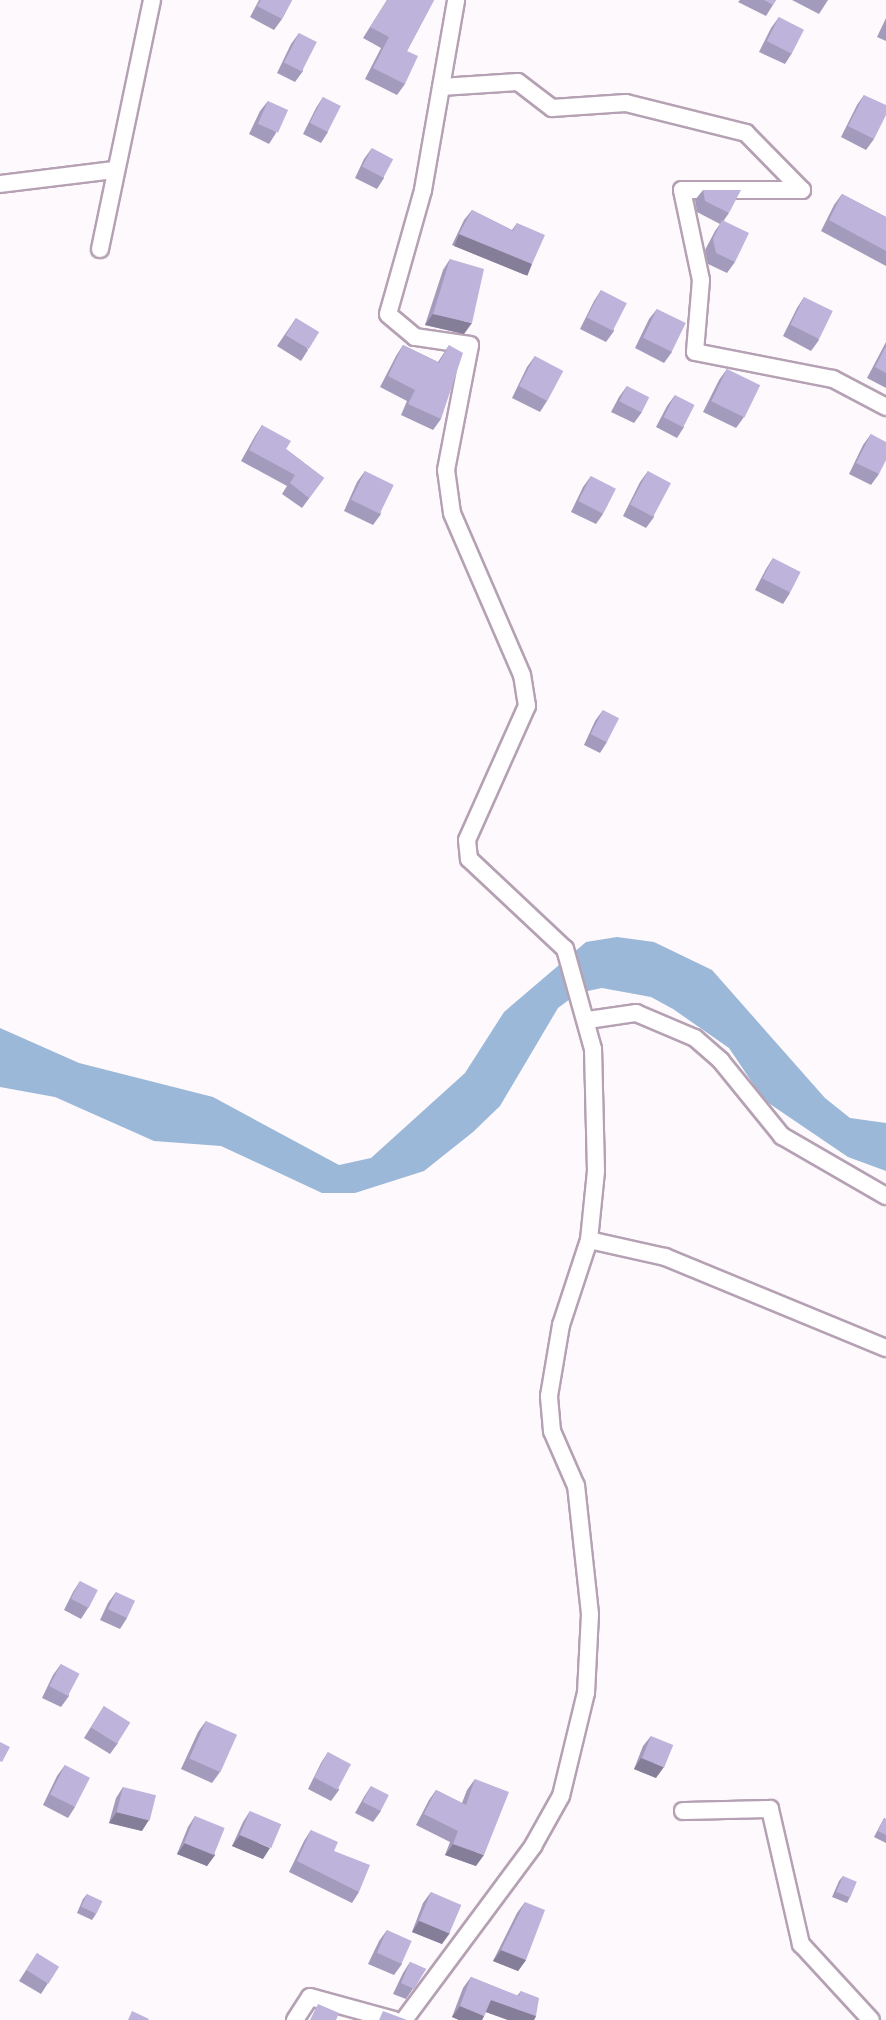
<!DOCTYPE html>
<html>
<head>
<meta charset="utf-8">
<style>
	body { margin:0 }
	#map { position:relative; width:886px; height:2020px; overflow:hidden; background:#fdf9fd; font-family:Bitter,serif }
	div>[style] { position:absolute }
	.water>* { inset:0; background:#9bb8d8 }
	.roads { filter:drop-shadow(2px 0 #b5a1b3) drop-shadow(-2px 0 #b5a1b3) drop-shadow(0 2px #b5a1b3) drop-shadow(0 -2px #b5a1b3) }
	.minor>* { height:16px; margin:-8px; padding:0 8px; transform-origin:8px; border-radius:8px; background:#fff }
	.wall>* { inset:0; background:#a39bbc }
	.shaded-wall>* { inset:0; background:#857e99; transform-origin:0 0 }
	.building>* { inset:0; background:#beb4db; transform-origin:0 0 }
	span { translate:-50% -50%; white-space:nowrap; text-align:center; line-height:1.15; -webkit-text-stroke:5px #fff; paint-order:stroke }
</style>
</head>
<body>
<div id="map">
	<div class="water">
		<div style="clip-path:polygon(617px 937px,654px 942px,712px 970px,825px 1098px,850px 1118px,886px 1123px,886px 1171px,848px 1157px,764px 1100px,729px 1048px,673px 1009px,651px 997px,602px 988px,578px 993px,558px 1008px,500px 1106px,473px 1132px,424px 1171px,355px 1193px,322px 1193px,221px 1146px,154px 1141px,55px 1097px,0 1087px,0 1028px,79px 1063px,213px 1097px,339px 1165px,371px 1158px,465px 1073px,504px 1012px,586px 942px)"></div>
	</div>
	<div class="roads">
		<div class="minor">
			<div style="left:441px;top:87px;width:77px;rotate:-3.7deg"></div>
			<div style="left:518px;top:82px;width:43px;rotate:37.4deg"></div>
			<div style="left:552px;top:108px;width:74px;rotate:-3.9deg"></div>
			<div style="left:626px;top:103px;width:124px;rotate:14deg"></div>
			<div style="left:746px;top:133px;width:80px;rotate:45.5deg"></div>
			<div style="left:802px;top:190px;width:120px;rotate:180deg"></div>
			<div style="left:682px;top:190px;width:92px;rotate:78.1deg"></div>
			<div style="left:701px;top:280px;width:72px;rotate:94.8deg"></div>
			<div style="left:695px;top:352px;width:141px;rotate:11.1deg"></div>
			<div style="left:833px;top:379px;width:60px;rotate:27.8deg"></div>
			<div style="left:0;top:184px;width:115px;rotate:-7deg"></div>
			<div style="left:100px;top:249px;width:254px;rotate:-78.2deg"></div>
			<div style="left:588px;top:1020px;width:49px;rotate:-8.3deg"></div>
			<div style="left:636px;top:1013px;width:64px;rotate:23deg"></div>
			<div style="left:695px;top:1038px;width:35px;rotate:41deg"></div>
			<div style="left:721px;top:1061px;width:97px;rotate:50.9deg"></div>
			<div style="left:782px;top:1136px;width:120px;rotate:30deg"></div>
			<div style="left:589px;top:1240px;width:78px;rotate:12.6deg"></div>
			<div style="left:665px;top:1257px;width:239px;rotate:22.4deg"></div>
			<div style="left:683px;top:1811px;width:87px;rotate:-1.3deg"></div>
			<div style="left:770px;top:1809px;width:139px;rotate:77.1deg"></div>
			<div style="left:801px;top:1944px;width:103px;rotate:47.4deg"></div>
			<div style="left:295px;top:2020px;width:27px;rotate:-57deg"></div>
			<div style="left:310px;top:1997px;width:87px;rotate:15.3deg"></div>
			<div style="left:404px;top:2020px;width:217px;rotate:-53.4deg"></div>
			<div style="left:533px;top:1846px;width:57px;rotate:-60.8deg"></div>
			<div style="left:561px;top:1796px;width:106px;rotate:-76.4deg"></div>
			<div style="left:586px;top:1693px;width:79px;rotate:-87.1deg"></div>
			<div style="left:590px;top:1614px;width:129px;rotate:-96.2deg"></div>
			<div style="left:576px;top:1486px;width:60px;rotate:-113.6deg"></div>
			<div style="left:552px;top:1431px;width:35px;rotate:-95deg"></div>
			<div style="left:549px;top:1396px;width:72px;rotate:-80.4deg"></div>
			<div style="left:561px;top:1325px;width:89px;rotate:-71.8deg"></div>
			<div style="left:589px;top:1240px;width:69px;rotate:-84.2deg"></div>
			<div style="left:596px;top:1171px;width:122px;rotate:-91.4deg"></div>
			<div style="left:593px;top:1049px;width:104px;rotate:-105.6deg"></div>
			<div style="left:565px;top:949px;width:132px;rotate:-136.8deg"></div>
			<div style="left:469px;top:859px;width:19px;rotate:-96deg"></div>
			<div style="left:467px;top:840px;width:147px;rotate:-65.9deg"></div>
			<div style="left:527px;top:706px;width:31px;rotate:-99deg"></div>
			<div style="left:522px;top:675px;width:176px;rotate:-113.4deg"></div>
			<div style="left:452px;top:513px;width:43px;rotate:-97.9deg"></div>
			<div style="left:446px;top:470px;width:127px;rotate:-79.1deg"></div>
			<div style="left:470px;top:345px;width:56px;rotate:-171.7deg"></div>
			<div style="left:415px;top:337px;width:35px;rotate:-140deg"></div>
			<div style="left:388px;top:314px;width:129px;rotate:-74.2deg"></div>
			<div style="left:423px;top:190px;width:193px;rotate:-80.1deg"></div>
		</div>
	</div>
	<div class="wall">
		<div style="clip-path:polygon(259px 0,292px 0,282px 19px,274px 30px,250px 17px)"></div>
		<div style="clip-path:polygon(387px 0,434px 0,407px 51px,405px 84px,397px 95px,365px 79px,381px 48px,363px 38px)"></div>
		<div style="clip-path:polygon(740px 0,776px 0,766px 16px,738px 2px)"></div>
		<div style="clip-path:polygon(792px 0,828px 0,819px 14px)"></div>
		<div style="clip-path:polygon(779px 17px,792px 53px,785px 64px,759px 52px,771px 28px)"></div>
		<div style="clip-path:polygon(886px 18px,886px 41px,877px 37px)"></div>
		<div style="clip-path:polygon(299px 33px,303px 71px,295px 82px,277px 73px,291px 44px)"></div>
		<div style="clip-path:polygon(864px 95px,874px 139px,866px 150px,841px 137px,857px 105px)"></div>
		<div style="clip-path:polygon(323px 97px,328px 132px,321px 143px,303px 134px,316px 108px)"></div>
		<div style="clip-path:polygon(268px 101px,276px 133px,269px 144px,249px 134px,260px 111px)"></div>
		<div style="clip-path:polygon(372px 148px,384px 178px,377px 189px,355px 178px,364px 159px)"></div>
		<div style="clip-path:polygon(703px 190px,729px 213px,724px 220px,735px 262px,727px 273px,708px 264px,705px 250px,715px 231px,720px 224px,697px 212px,695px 200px)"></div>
		<div style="clip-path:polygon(842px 194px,886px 217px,886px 266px,821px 231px,834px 205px)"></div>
		<div style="clip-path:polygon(472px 210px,512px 230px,517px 223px,525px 275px,452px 245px,464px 220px)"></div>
		<div style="clip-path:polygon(450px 259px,464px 334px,425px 325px,443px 270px)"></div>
		<div style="clip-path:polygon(601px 290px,614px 331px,606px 342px,580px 329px,594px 301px)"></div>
		<div style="clip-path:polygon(804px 297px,819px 340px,811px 351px,783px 336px,797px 308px)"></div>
		<div style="clip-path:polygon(657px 309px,672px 352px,664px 363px,635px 348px,649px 319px)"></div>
		<div style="clip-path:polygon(296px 318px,308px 350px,301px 361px,277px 346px)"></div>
		<div style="clip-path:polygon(886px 342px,886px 388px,867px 378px)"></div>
		<div style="clip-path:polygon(403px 345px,438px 362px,449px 345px,441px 419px,433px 430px,401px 415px,407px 401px,380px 387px,396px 356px)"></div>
		<div style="clip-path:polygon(535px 356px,547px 401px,540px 412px,512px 398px,527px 367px)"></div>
		<div style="clip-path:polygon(727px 369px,744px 417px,736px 428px,703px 412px,719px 380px)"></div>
		<div style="clip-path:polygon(627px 386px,642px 412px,634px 423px,611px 412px,619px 397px)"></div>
		<div style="clip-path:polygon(675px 395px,684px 427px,677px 438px,656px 427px,667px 406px)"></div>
		<div style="clip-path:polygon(262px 425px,286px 449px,324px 478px,302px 508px,282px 494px,287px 486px,241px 461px,255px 436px)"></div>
		<div style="clip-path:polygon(871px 434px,879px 474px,871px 485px,849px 474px,863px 445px)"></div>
		<div style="clip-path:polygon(365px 471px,381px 514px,373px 525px,344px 511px,357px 482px)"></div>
		<div style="clip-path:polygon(648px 471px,654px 517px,646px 528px,623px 516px,640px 482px)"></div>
		<div style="clip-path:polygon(591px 476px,603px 514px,596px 524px,571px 512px,583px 487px)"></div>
		<div style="clip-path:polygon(773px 558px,790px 593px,783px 604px,755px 590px,766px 569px)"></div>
		<div style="clip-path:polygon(603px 710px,607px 742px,600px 753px,584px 745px,595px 721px)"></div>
		<div style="clip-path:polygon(80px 1581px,88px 1608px,81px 1619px,64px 1610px,73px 1592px)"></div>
		<div style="clip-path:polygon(116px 1592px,127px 1618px,120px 1629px,100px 1620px,108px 1603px)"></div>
		<div style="clip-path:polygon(61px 1664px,69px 1696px,61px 1707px,42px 1698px,53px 1675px)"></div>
		<div style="clip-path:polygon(104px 1706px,118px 1743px,110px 1754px,84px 1738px)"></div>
		<div style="clip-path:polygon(206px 1721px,220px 1772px,212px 1783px,181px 1769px,198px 1732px)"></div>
		<div style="clip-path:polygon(651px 1736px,656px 1778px,634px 1769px,643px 1746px)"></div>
		<div style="clip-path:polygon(328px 1752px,339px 1790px,331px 1801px,308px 1789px,321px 1763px)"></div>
		<div style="clip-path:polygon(65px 1765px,75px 1807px,68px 1818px,43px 1805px,57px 1776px)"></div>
		<div style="clip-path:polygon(475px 1779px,476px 1866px,445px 1855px,450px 1842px,416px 1825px,429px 1800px,436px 1790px,462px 1803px,467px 1790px)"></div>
		<div style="clip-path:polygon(371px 1786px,381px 1811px,373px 1822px,355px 1813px,364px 1797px)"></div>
		<div style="clip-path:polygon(123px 1787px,142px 1831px,109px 1823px,116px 1798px)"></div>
		<div style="clip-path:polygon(250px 1811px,263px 1859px,232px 1846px,243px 1822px)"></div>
		<div style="clip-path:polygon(195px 1816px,215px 1855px,207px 1866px,177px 1854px,188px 1827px)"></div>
		<div style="clip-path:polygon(884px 1818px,886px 1819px,886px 1843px,874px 1837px)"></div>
		<div style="clip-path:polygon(311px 1830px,334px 1851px,359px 1892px,352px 1903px,289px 1872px,304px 1841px)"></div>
		<div style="clip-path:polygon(843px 1876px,850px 1897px,847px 1903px,832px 1897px,839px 1881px)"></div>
		<div style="clip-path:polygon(431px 1892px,442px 1944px,412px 1932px,423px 1903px)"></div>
		<div style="clip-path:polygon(87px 1894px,96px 1914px,92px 1920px,77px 1913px,83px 1899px)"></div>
		<div style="clip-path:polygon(525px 1902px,526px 1960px,518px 1971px,493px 1961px,517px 1913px)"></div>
		<div style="clip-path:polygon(387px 1930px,402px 1964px,394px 1975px,368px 1964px,379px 1941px)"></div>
		<div style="clip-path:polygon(37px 1953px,48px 1983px,41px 1994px,19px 1981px)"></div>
		<div style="clip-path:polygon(410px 1962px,426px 1969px,406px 1999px,393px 1994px,403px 1973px)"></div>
		<div style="clip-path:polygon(471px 1977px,517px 1996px,521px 1991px,536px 2016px,534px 2020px,508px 2020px,486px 2012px,482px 2020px,459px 2020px,452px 2017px,463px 1988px)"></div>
	</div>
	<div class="shaded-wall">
		<div style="left:459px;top:234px;width:79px;height:13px;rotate:22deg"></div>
		<div style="clip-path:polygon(433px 314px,472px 323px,464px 334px,425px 325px)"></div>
		<div style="clip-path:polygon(641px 1758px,664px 1767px,656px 1778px,634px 1769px)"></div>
		<div style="clip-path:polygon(117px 1812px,149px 1820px,142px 1831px,109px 1823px)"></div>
		<div style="clip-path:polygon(240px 1835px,270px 1848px,263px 1859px,232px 1846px)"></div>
		<div style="clip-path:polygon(185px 1843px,215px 1855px,207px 1866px,177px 1854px)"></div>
		<div style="clip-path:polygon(453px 1844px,484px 1855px,476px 1866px,445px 1855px)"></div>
		<div style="clip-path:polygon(419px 1921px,450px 1933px,442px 1944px,412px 1932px)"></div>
		<div style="clip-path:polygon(501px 1950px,526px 1960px,518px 1971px,493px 1961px)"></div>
		<div style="clip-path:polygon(491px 2000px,536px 2016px,534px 2020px,508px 2020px,483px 2011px)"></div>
		<div style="clip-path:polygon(460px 2006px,484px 2016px,482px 2020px,459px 2020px,452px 2017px)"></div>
	</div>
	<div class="building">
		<div style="clip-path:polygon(261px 0,292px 0,282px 19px,257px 6px)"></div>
		<div style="clip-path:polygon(387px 0,434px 0,407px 51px,418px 56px,405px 84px,373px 68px,389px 37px,370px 27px)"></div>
		<div style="clip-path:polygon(764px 0,776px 0,773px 5px)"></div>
		<div style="left:779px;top:17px;width:28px;height:27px;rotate:27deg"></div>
		<div style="left:299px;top:33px;width:20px;height:33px;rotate:27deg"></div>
		<div style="clip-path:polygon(864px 95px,886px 105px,886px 115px,874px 139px,848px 126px)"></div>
		<div style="left:323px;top:97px;width:20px;height:29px;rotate:27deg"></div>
		<div style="left:268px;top:101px;width:22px;height:25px;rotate:24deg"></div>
		<div style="left:372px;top:148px;width:24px;height:21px;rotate:28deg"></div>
		<div style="clip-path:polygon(703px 190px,741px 190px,729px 213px,705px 201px)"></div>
		<div style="clip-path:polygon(842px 194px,886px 217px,886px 251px,829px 220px)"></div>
		<div style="clip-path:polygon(472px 210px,513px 231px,517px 223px,545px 235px,532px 264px,459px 234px)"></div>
		<div style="clip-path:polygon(722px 220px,749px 233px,735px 262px,716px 253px,713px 239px)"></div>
		<div style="clip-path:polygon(450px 259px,484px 269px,472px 323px,433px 314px)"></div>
		<div style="left:601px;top:290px;width:29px;height:31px;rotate:27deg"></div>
		<div style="left:804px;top:297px;width:32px;height:31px;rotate:26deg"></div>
		<div style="left:657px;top:309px;width:32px;height:32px;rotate:26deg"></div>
		<div style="left:296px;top:318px;width:27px;height:20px;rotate:31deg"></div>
		<div style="clip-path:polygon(403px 345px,439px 363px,449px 345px,463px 353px,441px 419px,408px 404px,415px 390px,388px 376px)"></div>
		<div style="clip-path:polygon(886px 346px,886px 373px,875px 367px)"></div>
		<div style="left:535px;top:356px;width:32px;height:34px;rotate:28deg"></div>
		<div style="left:727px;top:369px;width:37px;height:36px;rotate:26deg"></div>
		<div style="left:627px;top:386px;width:25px;height:17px;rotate:27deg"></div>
		<div style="left:675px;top:395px;width:22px;height:25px;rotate:27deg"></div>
		<div style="clip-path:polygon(262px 425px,291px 441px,286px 449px,324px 478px,309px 498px,290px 483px,295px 475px,249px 450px)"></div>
		<div style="clip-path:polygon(871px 434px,886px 442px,886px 460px,879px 474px,856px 463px)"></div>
		<div style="left:365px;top:471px;width:32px;height:32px;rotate:26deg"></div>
		<div style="left:648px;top:471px;width:26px;height:38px;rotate:28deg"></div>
		<div style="left:591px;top:476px;width:28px;height:28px;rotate:27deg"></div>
		<div style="left:773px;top:558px;width:31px;height:23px;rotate:27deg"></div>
		<div style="left:603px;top:710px;width:18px;height:27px;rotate:27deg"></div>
		<div style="left:80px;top:1581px;width:20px;height:20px;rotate:27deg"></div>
		<div style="left:116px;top:1592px;width:21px;height:19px;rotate:25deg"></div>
		<div style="left:61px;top:1664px;width:21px;height:25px;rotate:28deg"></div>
		<div style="left:104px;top:1706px;width:31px;height:25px;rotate:32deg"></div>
		<div style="left:206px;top:1721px;width:34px;height:41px;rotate:24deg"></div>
		<div style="left:651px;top:1736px;width:24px;height:24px;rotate:22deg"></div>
		<div style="clip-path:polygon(0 1742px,10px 1747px,2px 1762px,0 1761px)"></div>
		<div style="left:328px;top:1752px;width:26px;height:29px;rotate:28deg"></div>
		<div style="left:65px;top:1765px;width:28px;height:33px;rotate:27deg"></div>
		<div style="clip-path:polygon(475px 1779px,509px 1792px,484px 1855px,453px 1844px,458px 1831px,424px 1814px,436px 1790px,466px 1805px)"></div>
		<div style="left:371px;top:1786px;width:20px;height:18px;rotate:27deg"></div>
		<div style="left:123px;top:1787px;width:34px;height:26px;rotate:14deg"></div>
		<div style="left:250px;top:1811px;width:34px;height:26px;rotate:23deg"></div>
		<div style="left:195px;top:1816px;width:32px;height:29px;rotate:22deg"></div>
		<div style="clip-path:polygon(884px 1818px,886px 1819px,886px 1835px,878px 1831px)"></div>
		<div style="clip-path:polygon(311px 1830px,338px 1842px,334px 1851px,370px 1865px,359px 1892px,297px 1861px)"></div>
		<div style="left:843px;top:1876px;width:15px;height:17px;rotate:23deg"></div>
		<div style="left:431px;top:1892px;width:33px;height:31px;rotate:23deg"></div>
		<div style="left:87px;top:1894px;width:17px;height:14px;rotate:25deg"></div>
		<div style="clip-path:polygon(525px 1902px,545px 1910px,526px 1960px,501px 1950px)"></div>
		<div style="left:387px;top:1930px;width:27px;height:25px;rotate:24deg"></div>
		<div style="left:37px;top:1953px;width:26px;height:20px;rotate:32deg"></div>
		<div style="clip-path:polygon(410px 1962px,426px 1969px,414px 1989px,401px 1983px)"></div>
		<div style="clip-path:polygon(471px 1977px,519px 1996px,521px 1991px,539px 1998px,536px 2016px,491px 2000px,484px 2016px,460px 2006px)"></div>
		<div style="clip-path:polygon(318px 2004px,339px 2013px,336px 2020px,310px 2020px)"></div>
		<div style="clip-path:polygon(132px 2011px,149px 2019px,148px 2020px,128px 2020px)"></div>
		<div style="clip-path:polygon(383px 2011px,407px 2020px,379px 2020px)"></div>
	</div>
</div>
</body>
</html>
